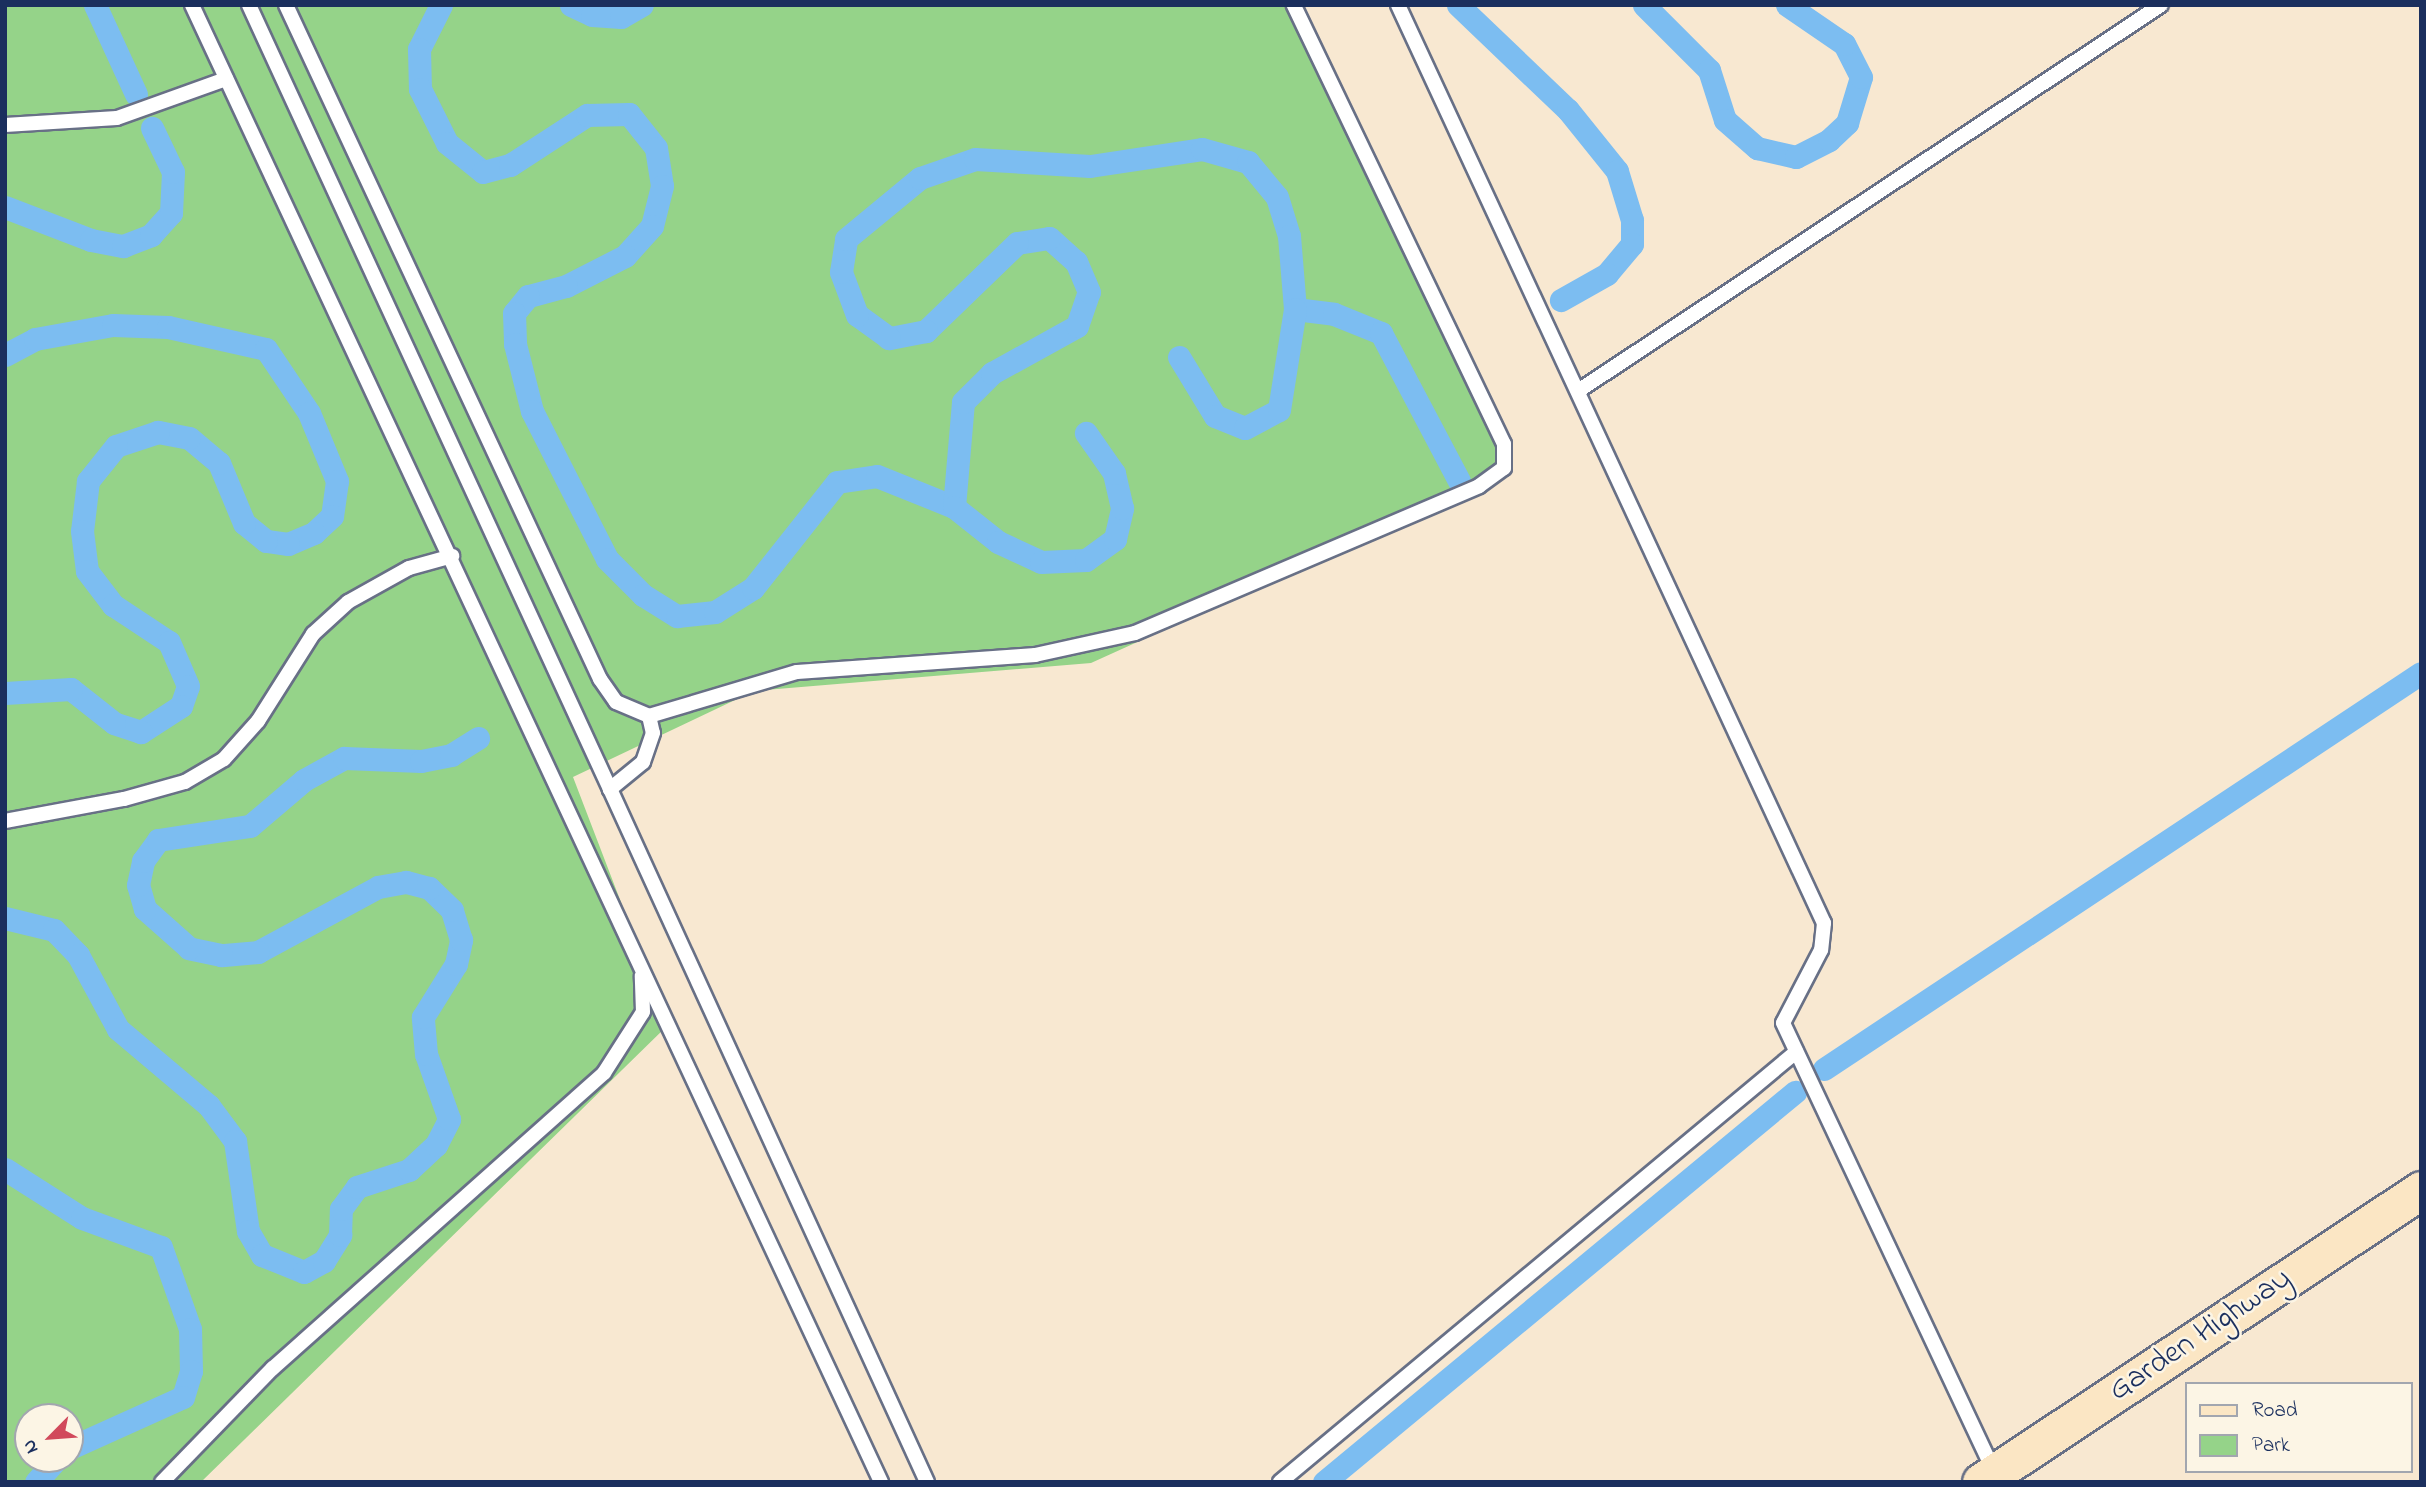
<!DOCTYPE html>
<html>
<head>
<meta charset="utf-8">
<style>
	body { margin:0 }
	#map { position:relative; width:2426px; height:1487px; overflow:hidden; background:#f8e8d1; font-family:"Indie Flower",sans-serif }
	div>[style] { position:absolute }
	.green>* { inset:0; background:#95d389 }
	.canal>* { height:23px; margin:-11.5px; padding:0 11.5px; transform-origin:11.5px; border-radius:11.5px; background:#7cbdf1 }
	.roads { filter:drop-shadow(2px 0 #687086) drop-shadow(-2px 0 #687086) drop-shadow(0 2px #687086) drop-shadow(0 -2px #687086) }
	.service>* { height:14px; margin:-7px; padding:0 7px; transform-origin:7px; border-radius:7px; background:#fff }
	.secondary>* { height:37px; margin:-18.5px; padding:0 18.5px; transform-origin:18.5px; border-radius:18.5px; background:#fbe6c4 }
	span { translate:-50% -50%; white-space:nowrap; text-align:center; line-height:1.15; -webkit-text-stroke:5px #fcf5e5; paint-order:stroke }
	.street-label { font-size:32px; color:#1b2f5e }
	.frame { position:absolute; inset:0; border:7px solid #1b2f5e; pointer-events:none }
	.legend { position:absolute; left:2185px; top:1382px; width:228px; height:91px; box-sizing:border-box; background:#fcf5e5; border:2px solid #a2a6af; margin:0; padding:9px 12px; list-style:none; font-size:21px; color:#1b2f5e }
	.legend li { display:flex; align-items:center; gap:14px; height:35px }
	.legend b { width:35px; border:2px solid #a2a6af }
	.north { position:absolute; left:14px; top:1403px; width:70px; height:70px; box-sizing:border-box; background:#fcf5e5; border:2px solid #a2a6af; border-radius:50%; rotate:245deg; font-size:19px; font-weight:700; line-height:28px; text-align:center; color:#1b2f5e }
	.north::after { content:''; display:block; margin:auto; width:24px; height:32px; background:#d1495b; clip-path:polygon(50% 0,100% 100%,50% 72%,0 100%) }
</style>
</head>
<body>
<div id="map">
	<div class="green">
		<div style="clip-path:polygon(evenodd,5px 5px,1300px 5px,1511px 473px,1091px 663px,754px 691px,573px 777px,668px 1025px,201px 1482px,5px 1482px,5px 5px,28px 1417px,70px 1417px,70px 1459px,28px 1459px,28px 1417px)"></div>
	</div>
	<div class="canal">
		<div style="left:95px;top:5px;width:98px;rotate:65.3deg"></div>
		<div style="left:441px;top:5px;width:49px;rotate:116.6deg"></div>
		<div style="left:419px;top:49px;width:40px;rotate:88.6deg"></div>
		<div style="left:420px;top:89px;width:60px;rotate:63.4deg"></div>
		<div style="left:447px;top:143px;width:46px;rotate:38.9deg"></div>
		<div style="left:483px;top:172px;width:28px;rotate:-15deg"></div>
		<div style="left:510px;top:165px;width:92px;rotate:-33deg"></div>
		<div style="left:587px;top:115px;width:42px;rotate:-1.4deg"></div>
		<div style="left:629px;top:114px;width:43px;rotate:51.5deg"></div>
		<div style="left:656px;top:148px;width:38px;rotate:81deg"></div>
		<div style="left:662px;top:186px;width:41px;rotate:104deg"></div>
		<div style="left:652px;top:226px;width:40px;rotate:132deg"></div>
		<div style="left:625px;top:256px;width:66px;rotate:153deg"></div>
		<div style="left:566px;top:286px;width:39px;rotate:165deg"></div>
		<div style="left:528px;top:296px;width:22px;rotate:129deg"></div>
		<div style="left:514px;top:313px;width:31px;rotate:88deg"></div>
		<div style="left:515px;top:344px;width:69px;rotate:75.8deg"></div>
		<div style="left:532px;top:411px;width:166px;rotate:63.1deg"></div>
		<div style="left:607px;top:559px;width:51px;rotate:45deg"></div>
		<div style="left:643px;top:595px;width:40px;rotate:32deg"></div>
		<div style="left:677px;top:616px;width:38px;rotate:-6deg"></div>
		<div style="left:715px;top:612px;width:45px;rotate:-32.3deg"></div>
		<div style="left:753px;top:588px;width:135px;rotate:-51.6deg"></div>
		<div style="left:837px;top:482px;width:40px;rotate:-8.5deg"></div>
		<div style="left:877px;top:476px;width:83px;rotate:21.9deg"></div>
		<div style="left:954px;top:507px;width:105px;rotate:-85.1deg"></div>
		<div style="left:963px;top:402px;width:41px;rotate:-45deg"></div>
		<div style="left:992px;top:373px;width:97px;rotate:-28.9deg"></div>
		<div style="left:1077px;top:326px;width:36px;rotate:-71deg"></div>
		<div style="left:1089px;top:292px;width:33px;rotate:-113deg"></div>
		<div style="left:1076px;top:262px;width:36px;rotate:-138deg"></div>
		<div style="left:1049px;top:238px;width:32px;rotate:171deg"></div>
		<div style="left:1017px;top:243px;width:127px;rotate:136deg"></div>
		<div style="left:926px;top:331px;width:38px;rotate:169deg"></div>
		<div style="left:889px;top:338px;width:39px;rotate:-144deg"></div>
		<div style="left:857px;top:315px;width:46px;rotate:-110.4deg"></div>
		<div style="left:841px;top:272px;width:33px;rotate:-81deg"></div>
		<div style="left:846px;top:239px;width:96px;rotate:-39.5deg"></div>
		<div style="left:920px;top:178px;width:58px;rotate:-19.1deg"></div>
		<div style="left:975px;top:159px;width:115px;rotate:3.5deg"></div>
		<div style="left:1090px;top:166px;width:113px;rotate:-8.6deg"></div>
		<div style="left:1202px;top:149px;width:48px;rotate:15.8deg"></div>
		<div style="left:1248px;top:162px;width:45px;rotate:50.4deg"></div>
		<div style="left:1277px;top:197px;width:41px;rotate:72.9deg"></div>
		<div style="left:1289px;top:236px;width:73px;rotate:85.3deg"></div>
		<div style="left:1295px;top:309px;width:39px;rotate:7deg"></div>
		<div style="left:1334px;top:314px;width:51px;rotate:22deg"></div>
		<div style="left:1381px;top:333px;width:167px;rotate:62.2deg"></div>
		<div style="left:571px;top:5px;width:23px;rotate:25deg"></div>
		<div style="left:592px;top:15px;width:29px;rotate:4deg"></div>
		<div style="left:621px;top:17px;width:24px;rotate:-30deg"></div>
		<div style="left:1458px;top:5px;width:152px;rotate:43.7deg"></div>
		<div style="left:1568px;top:110px;width:78px;rotate:51.2deg"></div>
		<div style="left:1617px;top:171px;width:51px;rotate:73deg"></div>
		<div style="left:1632px;top:220px;width:24px;rotate:90deg"></div>
		<div style="left:1632px;top:244px;width:39px;rotate:130deg"></div>
		<div style="left:1607px;top:274px;width:53px;rotate:150.5deg"></div>
		<div style="left:1644px;top:5px;width:92px;rotate:45deg"></div>
		<div style="left:1709px;top:70px;width:52px;rotate:72.3deg"></div>
		<div style="left:1725px;top:120px;width:43px;rotate:41.2deg"></div>
		<div style="left:1757px;top:148px;width:40px;rotate:13deg"></div>
		<div style="left:1796px;top:157px;width:37px;rotate:-27deg"></div>
		<div style="left:1829px;top:140px;width:25px;rotate:-43deg"></div>
		<div style="left:1847px;top:123px;width:48px;rotate:-73.1deg"></div>
		<div style="left:1861px;top:77px;width:37px;rotate:-117deg"></div>
		<div style="left:1844px;top:44px;width:69px;rotate:-145.6deg"></div>
		<div style="left:5px;top:207px;width:92px;rotate:21deg"></div>
		<div style="left:91px;top:240px;width:33px;rotate:11deg"></div>
		<div style="left:123px;top:246px;width:30px;rotate:-21deg"></div>
		<div style="left:151px;top:235px;width:30px;rotate:-48deg"></div>
		<div style="left:171px;top:213px;width:41px;rotate:-87.2deg"></div>
		<div style="left:173px;top:172px;width:49px;rotate:-115.5deg"></div>
		<div style="left:5px;top:355px;width:34px;rotate:-28deg"></div>
		<div style="left:35px;top:339px;width:79px;rotate:-10.2deg"></div>
		<div style="left:113px;top:325px;width:55px;rotate:2.1deg"></div>
		<div style="left:168px;top:327px;width:100px;rotate:12.7deg"></div>
		<div style="left:266px;top:349px;width:77px;rotate:56.1deg"></div>
		<div style="left:309px;top:413px;width:74px;rotate:67.6deg"></div>
		<div style="left:337px;top:481px;width:35px;rotate:98deg"></div>
		<div style="left:332px;top:516px;width:25px;rotate:137deg"></div>
		<div style="left:314px;top:533px;width:28px;rotate:157deg"></div>
		<div style="left:288px;top:544px;width:22px;rotate:-172deg"></div>
		<div style="left:266px;top:541px;width:28px;rotate:-141deg"></div>
		<div style="left:244px;top:523px;width:65px;rotate:-112.6deg"></div>
		<div style="left:219px;top:463px;width:39px;rotate:-140deg"></div>
		<div style="left:189px;top:438px;width:32px;rotate:-169deg"></div>
		<div style="left:158px;top:432px;width:44px;rotate:161.6deg"></div>
		<div style="left:116px;top:446px;width:45px;rotate:128.7deg"></div>
		<div style="left:88px;top:481px;width:50px;rotate:96.8deg"></div>
		<div style="left:82px;top:531px;width:40px;rotate:82.9deg"></div>
		<div style="left:87px;top:571px;width:43px;rotate:52.6deg"></div>
		<div style="left:113px;top:605px;width:67px;rotate:33.5deg"></div>
		<div style="left:169px;top:642px;width:48px;rotate:66.6deg"></div>
		<div style="left:188px;top:686px;width:21px;rotate:109deg"></div>
		<div style="left:181px;top:706px;width:48px;rotate:147deg"></div>
		<div style="left:141px;top:732px;width:28px;rotate:-162deg"></div>
		<div style="left:114px;top:723px;width:55px;rotate:-141.7deg"></div>
		<div style="left:71px;top:689px;width:66px;rotate:176.5deg"></div>
		<div style="left:1179px;top:357px;width:69px;rotate:58.6deg"></div>
		<div style="left:1215px;top:416px;width:32px;rotate:22deg"></div>
		<div style="left:1245px;top:428px;width:38px;rotate:-28deg"></div>
		<div style="left:1279px;top:410px;width:102px;rotate:-81deg"></div>
		<div style="left:954px;top:507px;width:56px;rotate:38.5deg"></div>
		<div style="left:998px;top:542px;width:47px;rotate:24.9deg"></div>
		<div style="left:1041px;top:562px;width:45px;rotate:-2.5deg"></div>
		<div style="left:1086px;top:560px;width:36px;rotate:-36deg"></div>
		<div style="left:1115px;top:539px;width:32px;rotate:-77deg"></div>
		<div style="left:1122px;top:508px;width:36px;rotate:-103deg"></div>
		<div style="left:1114px;top:473px;width:49px;rotate:-125deg"></div>
		<div style="left:5px;top:918px;width:50px;rotate:13.8deg"></div>
		<div style="left:54px;top:930px;width:35px;rotate:46deg"></div>
		<div style="left:78px;top:955px;width:84px;rotate:61.6deg"></div>
		<div style="left:118px;top:1029px;width:119px;rotate:40.2deg"></div>
		<div style="left:209px;top:1106px;width:44px;rotate:53.4deg"></div>
		<div style="left:235px;top:1141px;width:91px;rotate:81.8deg"></div>
		<div style="left:248px;top:1231px;width:28px;rotate:60deg"></div>
		<div style="left:262px;top:1255px;width:45px;rotate:22deg"></div>
		<div style="left:304px;top:1272px;width:23px;rotate:-29deg"></div>
		<div style="left:324px;top:1261px;width:31px;rotate:-58deg"></div>
		<div style="left:340px;top:1235px;width:26px;rotate:-88deg"></div>
		<div style="left:341px;top:1209px;width:27px;rotate:-54deg"></div>
		<div style="left:357px;top:1187px;width:55px;rotate:-18.1deg"></div>
		<div style="left:409px;top:1170px;width:37px;rotate:-43deg"></div>
		<div style="left:436px;top:1145px;width:29px;rotate:-63deg"></div>
		<div style="left:449px;top:1119px;width:69px;rotate:-109.5deg"></div>
		<div style="left:426px;top:1054px;width:37px;rotate:-95deg"></div>
		<div style="left:423px;top:1017px;width:62px;rotate:-58.1deg"></div>
		<div style="left:456px;top:964px;width:25px;rotate:-78deg"></div>
		<div style="left:461px;top:940px;width:31px;rotate:-107deg"></div>
		<div style="left:452px;top:910px;width:32px;rotate:-136deg"></div>
		<div style="left:429px;top:888px;width:24px;rotate:-165deg"></div>
		<div style="left:406px;top:882px;width:28px;rotate:170deg"></div>
		<div style="left:378px;top:887px;width:136px;rotate:151.6deg"></div>
		<div style="left:258px;top:952px;width:37px;rotate:175deg"></div>
		<div style="left:221px;top:955px;width:33px;rotate:-168deg"></div>
		<div style="left:189px;top:948px;width:59px;rotate:-138.4deg"></div>
		<div style="left:145px;top:909px;width:25px;rotate:-106deg"></div>
		<div style="left:138px;top:885px;width:25px;rotate:-78deg"></div>
		<div style="left:143px;top:861px;width:26px;rotate:-54deg"></div>
		<div style="left:158px;top:840px;width:93px;rotate:-8.7deg"></div>
		<div style="left:250px;top:826px;width:71px;rotate:-40.4deg"></div>
		<div style="left:304px;top:780px;width:46px;rotate:-28.8deg"></div>
		<div style="left:344px;top:758px;width:77px;rotate:2.2deg"></div>
		<div style="left:421px;top:761px;width:31px;rotate:-11deg"></div>
		<div style="left:451px;top:755px;width:32px;rotate:-32deg"></div>
		<div style="left:1824px;top:1069px;width:716px;rotate:-33.56deg"></div>
		<div style="left:5px;top:1169px;width:91px;rotate:32.5deg"></div>
		<div style="left:82px;top:1218px;width:84px;rotate:20.2deg"></div>
		<div style="left:161px;top:1247px;width:87px;rotate:70.5deg"></div>
		<div style="left:190px;top:1329px;width:42px;rotate:88.6deg"></div>
		<div style="left:191px;top:1371px;width:27px;rotate:107deg"></div>
		<div style="left:183px;top:1397px;width:124px;rotate:155.7deg"></div>
		<div style="left:36px;top:1482px;width:31px;rotate:-48deg"></div>
		<div style="left:1324px;top:1482px;width:612px;rotate:-39.63deg"></div>
	</div>
	<div class="roads">
		<div class="service">
			<div style="left:192px;top:5px;width:1630px;rotate:64.99deg"></div>
			<div style="left:249px;top:5px;width:863px;rotate:65.28deg"></div>
			<div style="left:286px;top:5px;width:744px;rotate:65.02deg"></div>
			<div style="left:600px;top:679px;width:28px;rotate:55deg"></div>
			<div style="left:616px;top:702px;width:36px;rotate:23deg"></div>
			<div style="left:649px;top:716px;width:154px;rotate:-16.6deg"></div>
			<div style="left:797px;top:672px;width:239px;rotate:-4.1deg"></div>
			<div style="left:1035px;top:655px;width:102px;rotate:-12.4deg"></div>
			<div style="left:1135px;top:633px;width:374px;rotate:-23.1deg"></div>
			<div style="left:1479px;top:486px;width:31px;rotate:-36deg"></div>
			<div style="left:1504px;top:468px;width:24px;rotate:-90deg"></div>
			<div style="left:1504px;top:444px;width:487px;rotate:-115.6deg"></div>
			<div style="left:1398px;top:5px;width:1012px;rotate:65.11deg"></div>
			<div style="left:1824px;top:923px;width:27px;rotate:96deg"></div>
			<div style="left:1821px;top:950px;width:82px;rotate:117.5deg"></div>
			<div style="left:1783px;top:1023px;width:497px;rotate:64.8deg"></div>
			<div style="left:5px;top:125px;width:112px;rotate:-3.6deg"></div>
			<div style="left:117px;top:118px;width:116px;rotate:-19.7deg"></div>
			<div style="left:1578px;top:391px;width:699px;rotate:-33.51deg"></div>
			<div style="left:649px;top:716px;width:17px;rotate:77deg"></div>
			<div style="left:653px;top:733px;width:31px;rotate:109deg"></div>
			<div style="left:643px;top:762px;width:43px;rotate:140.7deg"></div>
			<div style="left:610px;top:789px;width:762px;rotate:65.42deg"></div>
			<div style="left:5px;top:821px;width:121px;rotate:-10.5deg"></div>
			<div style="left:124px;top:799px;width:63px;rotate:-15.6deg"></div>
			<div style="left:185px;top:782px;width:45px;rotate:-30.5deg"></div>
			<div style="left:224px;top:759px;width:51px;rotate:-48.2deg"></div>
			<div style="left:258px;top:721px;width:103px;rotate:-57.7deg"></div>
			<div style="left:313px;top:634px;width:47px;rotate:-42.4deg"></div>
			<div style="left:348px;top:602px;width:70px;rotate:-29.1deg"></div>
			<div style="left:409px;top:568px;width:45px;rotate:-15.6deg"></div>
			<div style="left:162px;top:1482px;width:159px;rotate:-45.8deg"></div>
			<div style="left:273px;top:1368px;width:443px;rotate:-41.7deg"></div>
			<div style="left:604px;top:1073px;width:72px;rotate:-57.4deg"></div>
			<div style="left:643px;top:1012px;width:36px;rotate:-92deg"></div>
			<div style="left:1280px;top:1482px;width:672px;rotate:-39.81deg"></div>
		</div>
		<div class="secondary">
			<div style="left:1981px;top:1482px;width:528px;rotate:-33.57deg"></div>
		</div>
	</div>
	<div class="street-label">
		<span style="left:2201px;top:1336px;rotate:-34deg">Garden Highway</span>
	</div>
	<div class="frame"></div>
	<ul class="legend">
	<li><b style="height:9px;background:#fbe6c4"></b>Road</li>
	<li><b style="height:19px;background:#95d389"></b>Park</li>
	</ul>
	<div class="north">N</div>
</div>
</body>
</html>
